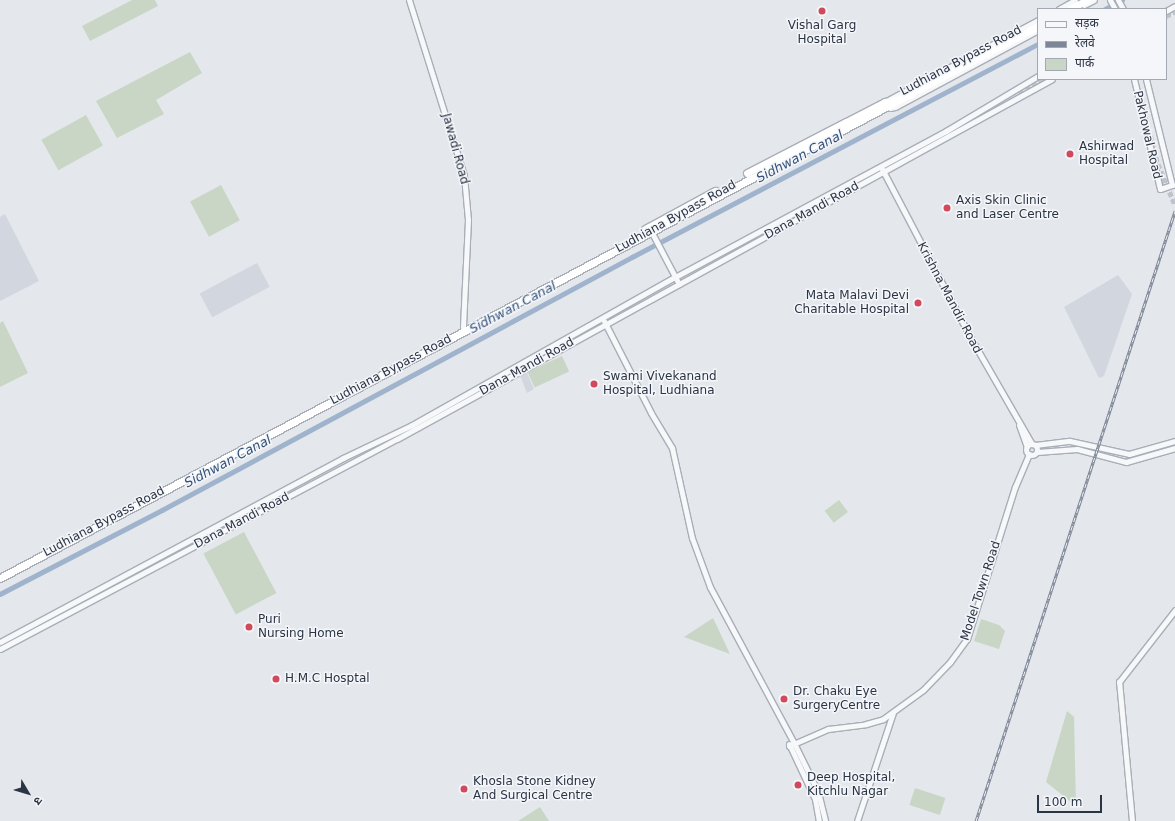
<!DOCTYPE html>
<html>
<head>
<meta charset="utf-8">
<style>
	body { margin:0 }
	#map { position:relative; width:1175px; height:821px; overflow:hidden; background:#e4e7ec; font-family:"DejaVu Sans","Noto Sans Devanagari",sans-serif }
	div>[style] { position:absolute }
	.built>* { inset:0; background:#d2d6de; transform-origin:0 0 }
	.green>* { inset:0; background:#c9d6c5; transform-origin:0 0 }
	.canal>* { height:4.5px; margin:-2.25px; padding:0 2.25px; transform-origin:2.25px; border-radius:2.25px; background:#9fb4cc }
	.minor-tunnel>* { height:5px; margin-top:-2.5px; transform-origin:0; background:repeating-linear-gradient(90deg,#bfc3cb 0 5px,transparent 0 7.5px) }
	.roads { filter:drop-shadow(1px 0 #a9aeb7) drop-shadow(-1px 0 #a9aeb7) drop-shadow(0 1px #a9aeb7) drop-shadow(0 -1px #a9aeb7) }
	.minor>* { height:5px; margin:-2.5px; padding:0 2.5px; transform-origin:2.5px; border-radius:2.5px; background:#f7f8fa }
	.minor>.ring { margin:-2.5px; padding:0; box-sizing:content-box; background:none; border:5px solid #f7f8fa; border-radius:50% }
	.highway>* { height:7px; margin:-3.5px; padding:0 3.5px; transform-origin:3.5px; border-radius:3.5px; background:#fff }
	.rail>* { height:3px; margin-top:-1.5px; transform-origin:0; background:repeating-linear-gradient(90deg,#f4f6f9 0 4.5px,#7d8696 0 9px); box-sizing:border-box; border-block:1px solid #7d8696 }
	.dots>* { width:11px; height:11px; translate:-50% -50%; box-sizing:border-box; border:2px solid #f4f6f9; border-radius:50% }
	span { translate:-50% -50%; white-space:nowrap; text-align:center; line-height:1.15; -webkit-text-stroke:3px #f4f6f9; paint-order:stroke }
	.poi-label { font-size:12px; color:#2b3445 }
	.left { translate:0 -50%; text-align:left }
	.right { translate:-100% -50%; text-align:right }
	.street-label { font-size:12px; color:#2b3445 }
	.water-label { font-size:13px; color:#34527a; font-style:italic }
	.legend { position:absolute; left:1037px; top:8px; width:130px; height:72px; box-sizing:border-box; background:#f4f6f9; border:1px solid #a4a8b1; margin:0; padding:5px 7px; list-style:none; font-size:12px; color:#2b3445 }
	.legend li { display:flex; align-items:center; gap:8px; height:20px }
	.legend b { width:20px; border:1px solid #a4a8b1 }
	.north { position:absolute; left:8px; top:773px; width:40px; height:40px; -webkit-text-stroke:3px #f4f6f9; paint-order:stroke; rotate:128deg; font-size:11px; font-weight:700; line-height:16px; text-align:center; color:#2b3445 }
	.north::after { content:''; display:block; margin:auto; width:14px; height:18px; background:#2b3445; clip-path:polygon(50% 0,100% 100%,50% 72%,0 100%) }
	.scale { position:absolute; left:1037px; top:795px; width:65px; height:18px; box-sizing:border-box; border:2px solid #2b3445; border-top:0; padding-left:5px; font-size:12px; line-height:14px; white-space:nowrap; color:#2b3445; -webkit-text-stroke:3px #f4f6f9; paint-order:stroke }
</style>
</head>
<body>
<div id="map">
	<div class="built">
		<div style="clip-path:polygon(5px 214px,39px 281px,0 301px,0 217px)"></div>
		<div style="left:257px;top:263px;width:27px;height:65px;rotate:62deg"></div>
		<div style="clip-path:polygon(1118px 275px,1132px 294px,1104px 376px,1099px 378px,1064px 307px)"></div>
		<div style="clip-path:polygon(527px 373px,534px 389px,527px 393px,520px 375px)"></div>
	</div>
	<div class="green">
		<div style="clip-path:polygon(132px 0,155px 0,158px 6px,90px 41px,82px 26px)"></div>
		<div style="clip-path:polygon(190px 52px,202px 73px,156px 100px,164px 114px,117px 138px,96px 101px)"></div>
		<div style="left:86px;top:115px;width:35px;height:51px;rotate:61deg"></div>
		<div style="left:221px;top:185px;width:40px;height:35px;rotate:62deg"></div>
		<div style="clip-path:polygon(3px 321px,28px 373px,0 387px,0 323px)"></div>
		<div style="left:562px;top:356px;width:17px;height:38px;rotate:65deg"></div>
		<div style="left:839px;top:500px;width:15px;height:18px;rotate:53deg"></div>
		<div style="left:244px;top:532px;width:69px;height:46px;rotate:62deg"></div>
		<div style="clip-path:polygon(713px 618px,730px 654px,684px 637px)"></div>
		<div style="clip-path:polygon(981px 619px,999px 625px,1005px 631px,999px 649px,974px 641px)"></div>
		<div style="clip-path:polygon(1067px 711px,1074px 717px,1076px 806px,1046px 782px)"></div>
		<div style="left:915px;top:788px;width:32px;height:18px;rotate:18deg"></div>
		<div style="clip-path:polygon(540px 807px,549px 821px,518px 821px)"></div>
	</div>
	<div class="canal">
		<div style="left:1105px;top:9px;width:19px;rotate:-28deg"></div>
		<div style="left:0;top:594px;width:182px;rotate:-27.4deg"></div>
		<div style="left:162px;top:510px;width:534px;rotate:-28.29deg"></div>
		<div style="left:632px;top:257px;width:458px;rotate:-27.7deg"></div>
	</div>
	<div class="minor-tunnel">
		<div style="left:1166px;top:16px;width:10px;rotate:-24deg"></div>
		<div style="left:1020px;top:94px;width:30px;rotate:-30deg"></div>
		<div style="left:1150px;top:135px;width:30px;rotate:75deg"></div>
		<div style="left:1158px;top:164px;width:44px;rotate:67.5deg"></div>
	</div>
	<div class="roads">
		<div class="minor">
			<div style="left:409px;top:0;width:184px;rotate:72.6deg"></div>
			<div style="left:464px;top:176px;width:44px;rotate:84.8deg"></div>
			<div style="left:468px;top:220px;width:107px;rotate:92.7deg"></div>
			<div style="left:1110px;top:0;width:10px;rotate:61deg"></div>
			<div style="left:1118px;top:0;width:10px;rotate:61deg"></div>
			<div style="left:1084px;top:5px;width:11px;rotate:-27deg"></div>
			<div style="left:1059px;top:9px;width:18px;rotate:-29deg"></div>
			<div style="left:1166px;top:11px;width:10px;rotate:-29deg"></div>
			<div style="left:1134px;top:79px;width:113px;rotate:76.7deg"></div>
			<div style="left:1160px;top:189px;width:13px;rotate:-18deg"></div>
			<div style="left:1172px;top:185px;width:109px;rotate:-103.8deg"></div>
			<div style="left:890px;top:99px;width:168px;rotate:-28.1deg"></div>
			<div style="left:887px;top:105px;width:4px;rotate:45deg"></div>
			<div style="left:890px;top:108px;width:5px;rotate:-11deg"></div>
			<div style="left:895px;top:107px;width:162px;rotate:-28.3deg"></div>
			<div style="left:882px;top:169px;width:195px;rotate:62.3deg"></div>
			<div style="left:973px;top:342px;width:118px;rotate:60deg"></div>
			<div style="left:651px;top:231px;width:60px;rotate:62.2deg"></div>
			<div style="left:604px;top:321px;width:103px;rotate:62.9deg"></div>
			<div style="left:651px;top:413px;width:41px;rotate:59deg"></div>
			<div style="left:672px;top:448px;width:92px;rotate:77.5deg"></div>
			<div style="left:692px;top:538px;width:52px;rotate:69.8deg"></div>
			<div style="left:710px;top:587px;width:177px;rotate:61.7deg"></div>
			<div style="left:794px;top:743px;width:55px;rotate:63.9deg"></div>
			<div style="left:818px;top:792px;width:30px;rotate:76deg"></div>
			<div style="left:1019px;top:425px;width:23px;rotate:70deg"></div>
			<div class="ring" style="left:1026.5px;top:444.5px;width:6px;height:6px"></div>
			<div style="left:1035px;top:445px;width:35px;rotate:-7deg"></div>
			<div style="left:1070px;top:441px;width:60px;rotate:12.4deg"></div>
			<div style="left:1129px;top:454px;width:48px;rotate:-15.8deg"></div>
			<div style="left:1037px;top:452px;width:40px;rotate:-4.3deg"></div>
			<div style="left:1077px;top:449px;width:51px;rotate:14.9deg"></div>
			<div style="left:1126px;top:462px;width:51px;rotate:-15.9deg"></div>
			<div style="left:0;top:642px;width:389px;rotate:-28.2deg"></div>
			<div style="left:343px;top:458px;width:76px;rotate:-25.6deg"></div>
			<div style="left:412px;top:425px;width:302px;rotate:-29.4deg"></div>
			<div style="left:675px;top:277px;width:308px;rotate:-28.3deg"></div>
			<div style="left:946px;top:131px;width:107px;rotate:-30.9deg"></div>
			<div style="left:0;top:649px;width:449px;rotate:-27.9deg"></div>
			<div style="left:397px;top:439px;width:747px;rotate:-28.79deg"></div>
			<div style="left:789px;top:744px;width:61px;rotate:64.7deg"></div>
			<div style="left:815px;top:799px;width:22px;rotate:80deg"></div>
			<div style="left:789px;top:746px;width:43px;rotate:-23.6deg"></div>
			<div style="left:828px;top:729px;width:38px;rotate:-7deg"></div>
			<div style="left:866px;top:724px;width:18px;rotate:-16deg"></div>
			<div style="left:883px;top:719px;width:49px;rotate:-35.9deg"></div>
			<div style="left:923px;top:690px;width:39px;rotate:-46deg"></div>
			<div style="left:950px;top:662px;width:29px;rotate:-54deg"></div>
			<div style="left:967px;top:639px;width:159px;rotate:-72.5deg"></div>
			<div style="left:1015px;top:487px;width:36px;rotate:-67deg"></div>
			<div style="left:857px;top:821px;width:114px;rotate:-71.6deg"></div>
			<div style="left:1132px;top:821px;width:140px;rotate:-95.3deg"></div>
			<div style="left:1119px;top:682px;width:91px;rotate:-52.1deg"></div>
		</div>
		<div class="highway">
			<div style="left:1070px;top:9px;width:19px;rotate:-28deg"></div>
			<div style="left:747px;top:173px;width:111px;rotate:-27.3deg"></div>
			<div style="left:846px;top:122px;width:44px;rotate:-27.1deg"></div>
			<div style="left:885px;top:102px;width:14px;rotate:-12deg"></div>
			<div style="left:645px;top:229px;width:80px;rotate:-28.5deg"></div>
			<div style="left:0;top:578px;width:1176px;rotate:-28deg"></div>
		</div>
	</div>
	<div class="rail">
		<div style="left:976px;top:821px;width:642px;rotate:-71.93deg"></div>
	</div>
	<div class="dots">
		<div style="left:822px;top:11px;background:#d1495b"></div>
		<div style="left:1070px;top:154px;background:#d1495b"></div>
		<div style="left:947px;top:208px;background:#d1495b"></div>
		<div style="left:918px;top:303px;background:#d1495b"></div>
		<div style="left:594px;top:384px;background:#d1495b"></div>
		<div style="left:249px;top:627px;background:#d1495b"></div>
		<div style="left:276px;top:679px;background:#d1495b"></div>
		<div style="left:784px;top:699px;background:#d1495b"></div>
		<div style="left:798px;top:785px;background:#d1495b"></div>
		<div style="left:464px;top:789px;background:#d1495b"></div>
	</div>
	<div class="poi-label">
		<span style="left:822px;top:33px">Vishal Garg<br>Hospital</span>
		<span class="left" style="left:1079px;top:154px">Ashirwad<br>Hospital</span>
		<span class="left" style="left:956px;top:208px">Axis Skin Clinic<br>and Laser Centre</span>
		<span class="right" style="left:909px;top:303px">Mata Malavi Devi<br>Charitable Hospital</span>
		<span class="left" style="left:603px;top:384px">Swami Vivekanand<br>Hospital, Ludhiana</span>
		<span class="left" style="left:258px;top:627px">Puri<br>Nursing Home</span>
		<span class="left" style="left:285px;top:679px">H.M.C Hosptal</span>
		<span class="left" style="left:793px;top:699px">Dr. Chaku Eye<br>SurgeryCentre</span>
		<span class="left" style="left:807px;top:785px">Deep Hospital,<br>Kitchlu Nagar</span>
		<span class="left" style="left:473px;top:789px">Khosla Stone Kidney<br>And Surgical Centre</span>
	</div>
	<div class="street-label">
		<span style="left:961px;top:61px;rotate:-28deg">Ludhiana Bypass Road</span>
		<span style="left:1147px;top:135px;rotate:77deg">Pakhowal Road</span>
		<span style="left:455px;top:149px;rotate:75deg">Jawadi Road</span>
		<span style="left:812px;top:211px;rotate:-29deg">Dana Mandi Road</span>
		<span style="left:676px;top:217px;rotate:-29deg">Ludhiana Bypass Road</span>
		<span style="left:949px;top:298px;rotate:62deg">Krishna Mandir Road</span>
		<span style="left:527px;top:367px;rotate:-29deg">Dana Mandi Road</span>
		<span style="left:391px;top:370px;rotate:-28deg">Ludhiana Bypass Road</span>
		<span style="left:242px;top:521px;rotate:-28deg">Dana Mandi Road</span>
		<span style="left:104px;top:522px;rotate:-28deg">Ludhiana Bypass Road</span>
		<span style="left:981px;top:591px;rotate:-72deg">Model Town Road</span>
	</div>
	<div class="water-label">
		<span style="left:800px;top:157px;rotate:-28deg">Sidhwan Canal</span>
		<span style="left:513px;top:308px;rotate:-28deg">Sidhwan Canal</span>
		<span style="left:228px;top:462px;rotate:-28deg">Sidhwan Canal</span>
	</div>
	<ul class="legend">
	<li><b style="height:5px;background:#f7f8fa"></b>सड़क</li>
	<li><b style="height:5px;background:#7d8696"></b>रेलवे</li>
	<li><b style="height:11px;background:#c9d6c5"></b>पार्क</li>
	</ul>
	<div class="north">उ</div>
	<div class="scale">100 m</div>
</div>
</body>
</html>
